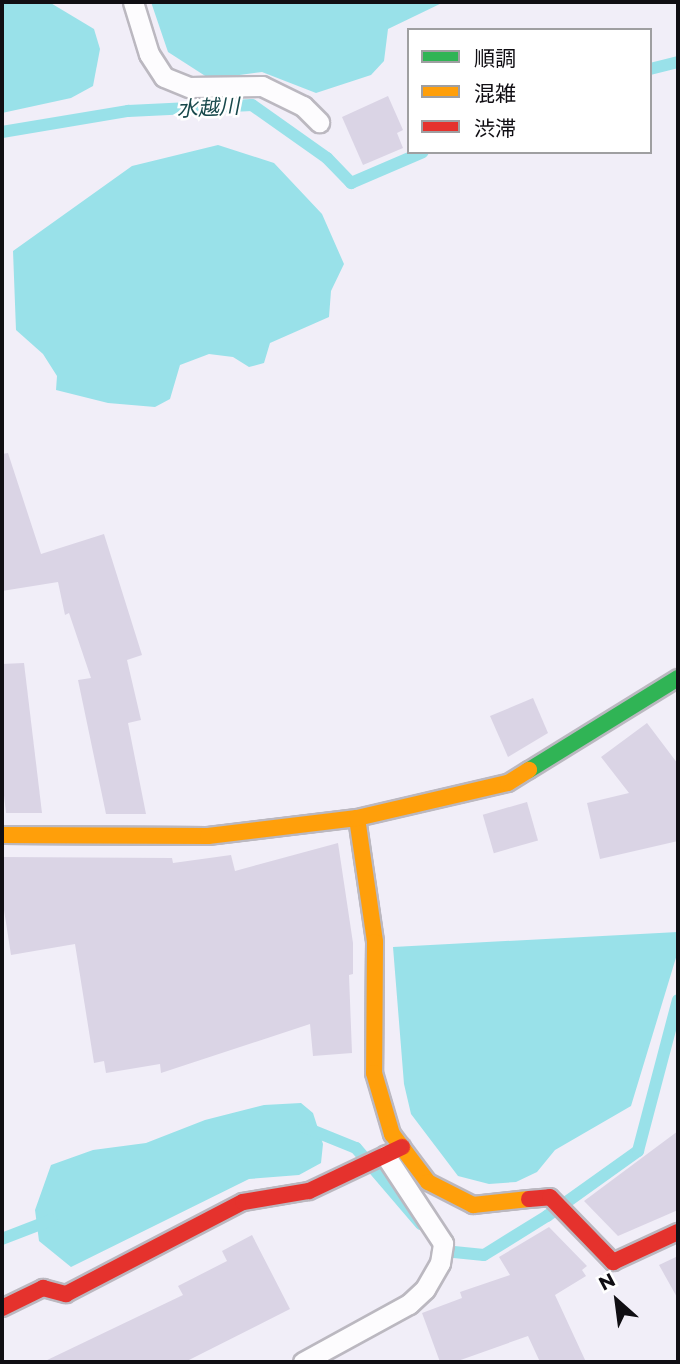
<!DOCTYPE html>
<html>
<head>
<meta charset="utf-8">
<style>
	body { margin:0 }
	#map { position:relative; width:680px; height:1364px; overflow:hidden; background:#f1eef8; font-family:Montserrat,"Noto Sans JP",sans-serif }
	div>[style] { position:absolute }
	.water>* { inset:0; background:#99e1e9 }
	.stream>* { height:12px; margin:-6px; padding:0 6px; transform-origin:6px; border-radius:6px; background:#99e1e9 }
	.building>* { inset:0; background:#dad4e5; transform-origin:0 0 }
	.roads { filter:drop-shadow(2px 0 #bbb8c0) drop-shadow(-2px 0 #bbb8c0) drop-shadow(0 2px #bbb8c0) drop-shadow(0 -2px #bbb8c0) }
	.lane>* { height:19px; margin:-9.5px; padding:0 9.5px; transform-origin:9.5px; border-radius:9.5px; background:#fdfcfe }
	.fast>* { height:16px; margin:-8px; padding:0 8px; transform-origin:8px; border-radius:8px; background:#30b455 }
	.slow>* { height:16px; margin:-8px; padding:0 8px; transform-origin:8px; border-radius:8px; background:#ff9f0a }
	.jam>* { height:16px; margin:-8px; padding:0 8px; transform-origin:8px; border-radius:8px; background:#e5322d }
	span { translate:-50% -50%; white-space:nowrap; text-align:center; line-height:1.15; -webkit-text-stroke:5px #fff; paint-order:stroke }
	.water-label { font-size:21px; color:#17484b; font-style:italic }
	.frame { position:absolute; inset:0; border:4px solid #100e13; pointer-events:none }
	.legend { position:absolute; left:407px; top:28px; width:245px; height:126px; box-sizing:border-box; background:#fff; border:2px solid #9f9fa1; margin:0; padding:9px 12px; list-style:none; font-size:21px; color:#100e13 }
	.legend li { display:flex; align-items:center; gap:14px; height:35px }
	.legend b { width:35px; border:2px solid #9f9fa1 }
	.north { position:absolute; left:582px; top:1266px; width:70px; height:70px; -webkit-text-stroke:5px #fff; paint-order:stroke; rotate:332deg; font-size:19px; font-weight:700; line-height:28px; text-align:center; color:#100e13 }
	.north::after { content:''; display:block; margin:auto; width:24px; height:32px; background:#100e13; clip-path:polygon(50% 0,100% 100%,50% 72%,0 100%) }
</style>
</head>
<body>
<div id="map">
	<div class="water">
		<div style="clip-path:polygon(2px 2px,49px 2px,94px 29px,100px 49px,93px 86px,71px 98px,2px 113px)"></div>
		<div style="clip-path:polygon(151px 2px,444px 2px,388px 29px,384px 61px,371px 75px,316px 93px,262px 72px,210px 79px,168px 52px)"></div>
		<div style="clip-path:polygon(218px 145px,274px 163px,322px 214px,344px 264px,331px 291px,329px 317px,270px 343px,264px 363px,249px 367px,233px 357px,209px 354px,180px 365px,170px 399px,155px 407px,108px 403px,56px 390px,57px 376px,43px 354px,16px 330px,13px 251px,132px 166px)"></div>
		<div style="clip-path:polygon(678px 932px,678px 951px,631px 1106px,555px 1150px,537px 1172px,516px 1182px,489px 1184px,458px 1176px,411px 1114px,404px 1084px,393px 947px)"></div>
		<div style="clip-path:polygon(301px 1103px,313px 1113px,323px 1144px,321px 1163px,299px 1175px,249px 1179px,71px 1267px,39px 1241px,35px 1210px,51px 1165px,93px 1150px,146px 1143px,205px 1120px,264px 1105px)"></div>
	</div>
	<div class="stream">
		<div style="left:650px;top:69px;width:29px;rotate:-14deg"></div>
		<div style="left:2px;top:132px;width:128px;rotate:-9.5deg"></div>
		<div style="left:128px;top:111px;width:124px;rotate:-2.8deg"></div>
		<div style="left:252px;top:105px;width:92px;rotate:35.2deg"></div>
		<div style="left:327px;top:158px;width:35px;rotate:46deg"></div>
		<div style="left:351px;top:183px;width:78px;rotate:-23.3deg"></div>
		<div style="left:304px;top:1127px;width:56px;rotate:22deg"></div>
		<div style="left:356px;top:1148px;width:100px;rotate:49.5deg"></div>
		<div style="left:2px;top:1239px;width:53px;rotate:-21.2deg"></div>
		<div style="left:438px;top:1243px;width:10px;rotate:53deg"></div>
		<div style="left:444px;top:1251px;width:40px;rotate:5.7deg"></div>
		<div style="left:484px;top:1255px;width:74px;rotate:-31.8deg"></div>
		<div style="left:547px;top:1216px;width:112px;rotate:-35.5deg"></div>
		<div style="left:638px;top:1151px;width:156px;rotate:-75.2deg"></div>
	</div>
	<div class="building">
		<div style="clip-path:polygon(388px 96px,403px 130px,397px 133px,403px 148px,363px 165px,342px 117px)"></div>
		<div style="clip-path:polygon(8px 453px,41px 554px,104px 534px,142px 655px,127px 660px,141px 720px,128px 723px,146px 814px,106px 814px,78px 680px,91px 678px,69px 613px,65px 615px,58px 582px,2px 591px,2px 454px)"></div>
		<div style="clip-path:polygon(24px 663px,42px 813px,6px 813px,2px 778px,2px 664px)"></div>
		<div style="clip-path:polygon(533px 698px,548px 733px,508px 757px,490px 716px)"></div>
		<div style="clip-path:polygon(647px 723px,678px 764px,678px 841px,600px 859px,587px 803px,629px 793px,601px 757px)"></div>
		<div style="left:527px;top:802px;width:40px;height:46px;rotate:74deg"></div>
		<div style="clip-path:polygon(338px 843px,353px 943px,353px 974px,349px 975px,352px 1053px,313px 1056px,310px 1024px,161px 1073px,160px 1064px,106px 1073px,104px 1061px,94px 1063px,75px 944px,11px 955px,2px 897px,2px 857px,172px 858px,173px 863px,231px 855px,235px 871px)"></div>
		<div style="clip-path:polygon(678px 1131px,678px 1210px,618px 1236px,584px 1201px)"></div>
		<div style="clip-path:polygon(549px 1227px,587px 1266px,582px 1270px,586px 1276px,555px 1295px,586px 1362px,540px 1362px,528px 1336px,455px 1362px,440px 1362px,422px 1313px,462px 1298px,460px 1292px,510px 1275px,499px 1257px)"></div>
		<div style="clip-path:polygon(252px 1235px,290px 1309px,185px 1362px,43px 1362px,183px 1295px,178px 1286px,227px 1261px,222px 1251px)"></div>
		<div style="clip-path:polygon(678px 1256px,678px 1299px,659px 1265px)"></div>
	</div>
	<div class="roads">
		<div class="lane">
			<div style="left:133px;top:2px;width:54px;rotate:72.9deg"></div>
			<div style="left:149px;top:54px;width:27px;rotate:57deg"></div>
			<div style="left:164px;top:77px;width:27px;rotate:22deg"></div>
			<div style="left:189px;top:87px;width:73px;rotate:-0.8deg"></div>
			<div style="left:262px;top:86px;width:46px;rotate:26deg"></div>
			<div style="left:303px;top:106px;width:23px;rotate:45deg"></div>
			<div style="left:303px;top:1362px;width:121px;rotate:-28.7deg"></div>
			<div style="left:409px;top:1304px;width:22px;rotate:-43deg"></div>
			<div style="left:425px;top:1289px;width:30px;rotate:-60deg"></div>
			<div style="left:440px;top:1263px;width:20px;rotate:-81deg"></div>
			<div style="left:443px;top:1243px;width:105px;rotate:-123.4deg"></div>
		</div>
		<div class="fast">
			<div style="left:529px;top:770px;width:175px;rotate:-31.7deg"></div>
		</div>
		<div class="slow">
			<div style="left:357px;top:818px;width:125px;rotate:81.7deg"></div>
			<div style="left:375px;top:942px;width:131px;rotate:90.4deg"></div>
			<div style="left:374px;top:1073px;width:64px;rotate:73.6deg"></div>
			<div style="left:392px;top:1134px;width:60px;rotate:53.1deg"></div>
			<div style="left:428px;top:1182px;width:51px;rotate:27.1deg"></div>
			<div style="left:473px;top:1205px;width:56px;rotate:-6.1deg"></div>
			<div style="left:2px;top:835px;width:206px;rotate:0.3deg"></div>
			<div style="left:208px;top:836px;width:150px;rotate:-6.9deg"></div>
			<div style="left:357px;top:818px;width:155px;rotate:-13.1deg"></div>
			<div style="left:508px;top:783px;width:25px;rotate:-32deg"></div>
		</div>
		<div class="jam">
			<div style="left:529px;top:1199px;width:21px;rotate:-5deg"></div>
			<div style="left:550px;top:1197px;width:91px;rotate:45.9deg"></div>
			<div style="left:613px;top:1262px;width:72px;rotate:-24.8deg"></div>
			<div style="left:2px;top:1308px;width:46px;rotate:-26deg"></div>
			<div style="left:43px;top:1288px;width:24px;rotate:15deg"></div>
			<div style="left:66px;top:1294px;width:199px;rotate:-27.5deg"></div>
			<div style="left:243px;top:1202px;width:67px;rotate:-9.5deg"></div>
			<div style="left:309px;top:1191px;width:103px;rotate:-25.3deg"></div>
		</div>
	</div>
	<div class="water-label">
		<span style="left:208px;top:108px;rotate:-3deg">水越川</span>
	</div>
	<div class="frame"></div>
	<ul class="legend">
	<li><b style="height:9px;background:#30b455"></b>順調</li>
	<li><b style="height:9px;background:#ff9f0a"></b>混雑</li>
	<li><b style="height:9px;background:#e5322d"></b>渋滞</li>
	</ul>
	<div class="north">N</div>
</div>
</body>
</html>
